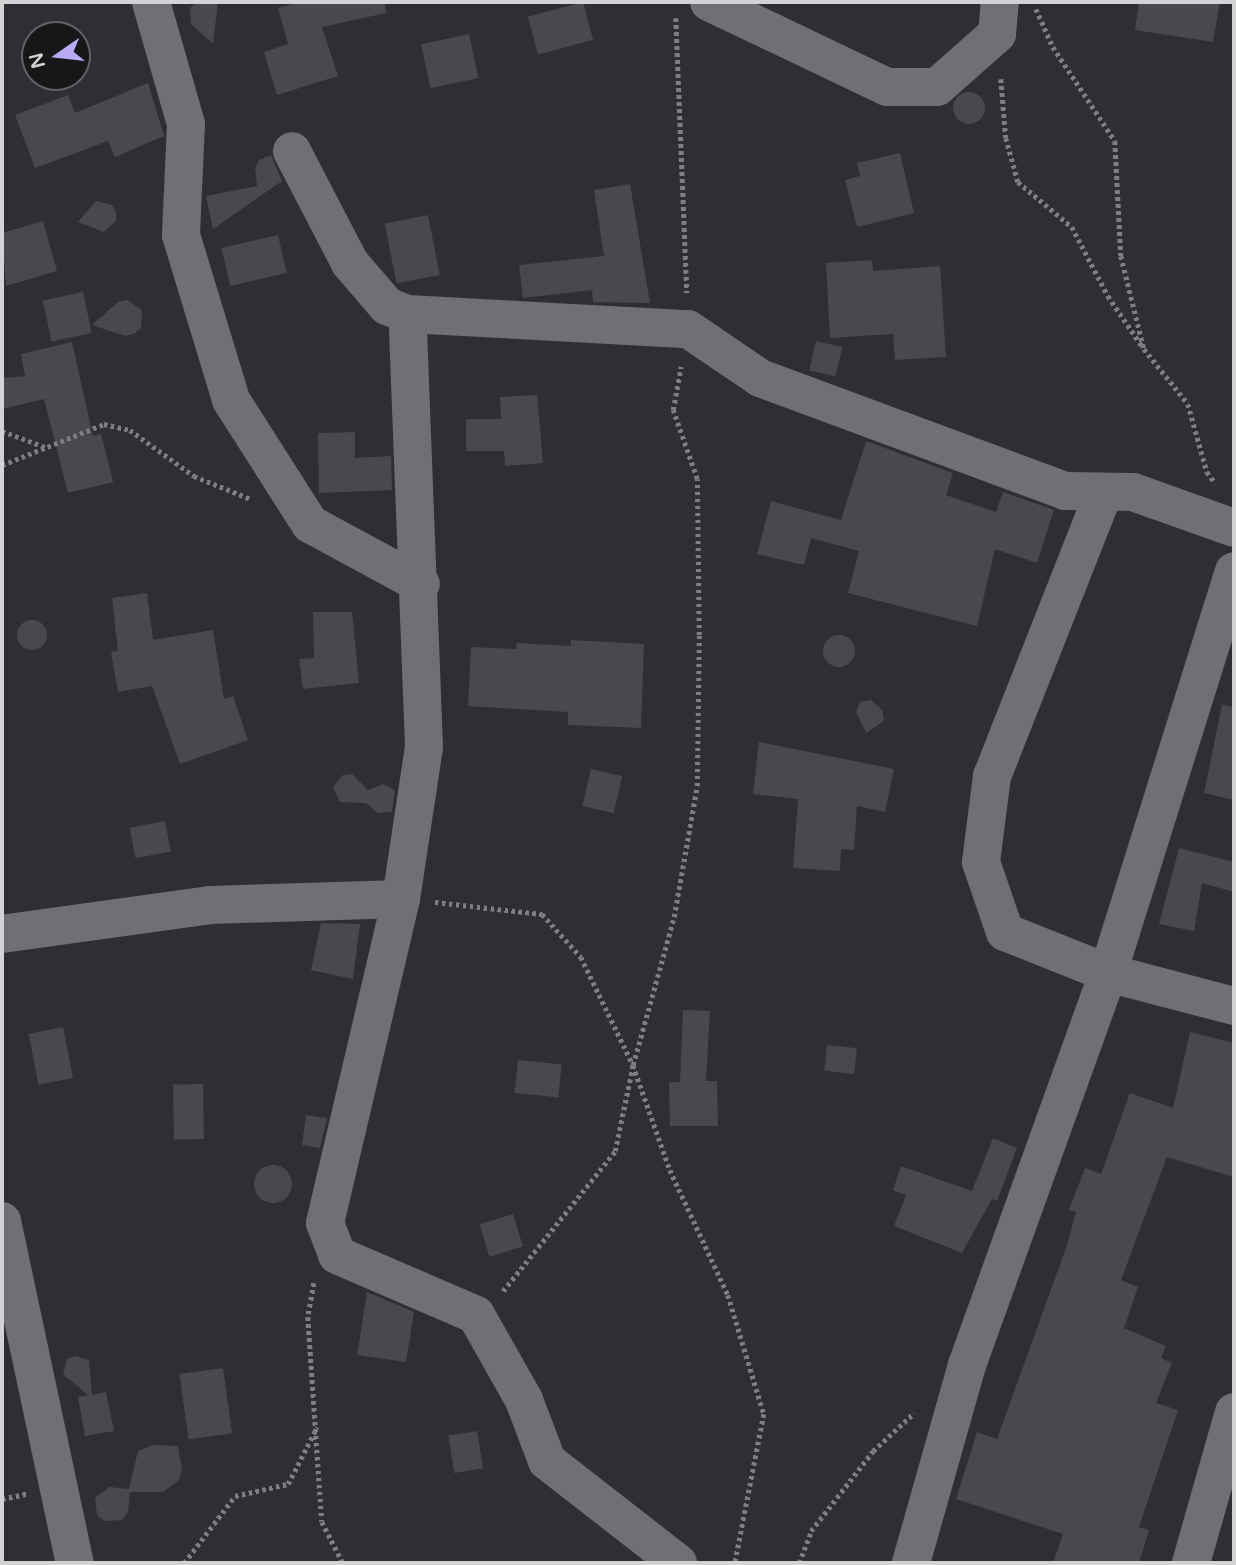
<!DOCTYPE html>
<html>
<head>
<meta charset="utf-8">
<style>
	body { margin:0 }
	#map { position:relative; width:1236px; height:1565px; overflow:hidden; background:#2f2e33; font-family:"Varela Round",sans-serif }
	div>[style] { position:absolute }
	.building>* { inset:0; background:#49484d; transform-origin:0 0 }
	.round { border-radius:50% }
	.path>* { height:4.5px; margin-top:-2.25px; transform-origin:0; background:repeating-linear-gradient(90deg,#7f7e82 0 3.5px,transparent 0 7px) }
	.street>* { height:38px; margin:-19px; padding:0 19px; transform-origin:19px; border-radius:19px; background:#706f74 }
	span { translate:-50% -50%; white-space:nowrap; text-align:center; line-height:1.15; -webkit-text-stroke:5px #171719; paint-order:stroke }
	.frame { position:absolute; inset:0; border:4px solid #d3d2d5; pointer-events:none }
	.north { position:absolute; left:21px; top:21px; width:70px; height:70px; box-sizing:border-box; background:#171719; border:2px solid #626264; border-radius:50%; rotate:256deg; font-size:19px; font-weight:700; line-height:28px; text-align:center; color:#d3d2d5 }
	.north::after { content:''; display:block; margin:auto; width:24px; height:32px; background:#bbaaf6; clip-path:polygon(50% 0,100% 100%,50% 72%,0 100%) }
</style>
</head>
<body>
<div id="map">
	<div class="building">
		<div style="clip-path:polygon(197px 2px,218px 2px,213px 44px,191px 24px,190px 8px)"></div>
		<div style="clip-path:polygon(300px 2px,385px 2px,386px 13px,322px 27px,338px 76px,277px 95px,264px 52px,288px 44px,278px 8px)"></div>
		<div style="left:583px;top:2px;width:39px;height:57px;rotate:75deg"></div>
		<div style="clip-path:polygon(1139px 2px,1220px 2px,1213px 42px,1135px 30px)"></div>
		<div style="left:469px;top:34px;width:45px;height:49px;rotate:78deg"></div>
		<div style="clip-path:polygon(148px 83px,164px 136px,115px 157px,108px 141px,35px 168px,15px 115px,68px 95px,75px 113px)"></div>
		<div class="round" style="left:953px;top:92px;width:32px;height:32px"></div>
		<div style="clip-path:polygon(900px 153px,914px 213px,857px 227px,845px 180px,860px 176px,857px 163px)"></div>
		<div style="clip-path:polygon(271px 155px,282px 181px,213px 229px,206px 196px,257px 186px,255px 168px,259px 160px)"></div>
		<div style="clip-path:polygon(630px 184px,650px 303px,593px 302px,592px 290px,523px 298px,519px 265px,604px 256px,594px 190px)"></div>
		<div style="clip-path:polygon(96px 201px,112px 205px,116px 212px,116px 221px,104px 232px,78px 222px)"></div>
		<div style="left:428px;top:215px;width:61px;height:44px;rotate:79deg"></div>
		<div style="clip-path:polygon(43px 221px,57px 271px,6px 286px,2px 233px)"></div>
		<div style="left:278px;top:235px;width:39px;height:58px;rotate:77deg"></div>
		<div style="clip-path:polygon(872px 260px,873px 271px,940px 266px,946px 357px,895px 360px,893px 334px,830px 338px,826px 263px)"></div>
		<div style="left:83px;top:292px;width:42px;height:41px;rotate:78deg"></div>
		<div style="clip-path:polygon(127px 300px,142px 310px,141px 328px,134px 334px,125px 336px,92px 325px,118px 302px)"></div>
		<div style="left:816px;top:341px;width:27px;height:30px;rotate:13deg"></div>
		<div style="clip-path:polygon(72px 342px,93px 436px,101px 434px,113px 482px,68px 493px,44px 399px,2px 409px,2px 378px,25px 376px,21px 354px)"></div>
		<div style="clip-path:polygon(537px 395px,543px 463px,505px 466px,504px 451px,466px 451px,466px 419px,501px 419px,500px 397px)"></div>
		<div style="clip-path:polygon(355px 432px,355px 458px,391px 456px,392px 490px,319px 493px,318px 433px)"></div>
		<div style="clip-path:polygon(866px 441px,953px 473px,946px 495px,996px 512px,1003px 492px,1054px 510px,1037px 563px,995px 549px,977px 626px,848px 593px,859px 551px,811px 538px,804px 565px,757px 554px,771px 501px,841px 520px)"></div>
		<div style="clip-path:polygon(147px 593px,153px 640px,213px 630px,224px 699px,233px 696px,248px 740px,180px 764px,152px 686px,118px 692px,111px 652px,118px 651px,112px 598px)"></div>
		<div style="clip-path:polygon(313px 612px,352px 612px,359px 683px,303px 689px,299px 659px,314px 658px)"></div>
		<div class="round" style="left:17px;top:620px;width:30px;height:30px"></div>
		<div class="round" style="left:823px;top:635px;width:32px;height:32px"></div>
		<div style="clip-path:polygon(571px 640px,644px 644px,641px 728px,568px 725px,568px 712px,468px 706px,471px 647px,516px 649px,517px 643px,571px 646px)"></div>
		<div style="clip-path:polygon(871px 700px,882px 710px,884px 721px,866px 733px,856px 712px,860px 702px)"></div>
		<div style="clip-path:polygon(1222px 705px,1234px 707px,1234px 800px,1204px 793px)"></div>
		<div style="clip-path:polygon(759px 742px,894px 769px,885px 812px,857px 806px,854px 850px,841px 849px,840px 871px,793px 868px,798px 799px,753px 794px)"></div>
		<div style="left:591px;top:769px;width:32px;height:38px;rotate:13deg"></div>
		<div style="clip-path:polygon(352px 774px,368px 790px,383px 784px,395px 790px,392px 812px,378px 813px,366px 803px,340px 802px,333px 787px,343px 775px)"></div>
		<div style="left:165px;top:821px;width:31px;height:36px;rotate:79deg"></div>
		<div style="clip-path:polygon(1179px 848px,1234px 862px,1234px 892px,1202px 883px,1194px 931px,1159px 924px)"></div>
		<div style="clip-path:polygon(321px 923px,360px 924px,353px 979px,311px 970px)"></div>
		<div style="clip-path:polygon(683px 1010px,710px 1011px,706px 1081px,717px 1081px,718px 1126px,670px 1126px,669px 1082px,680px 1082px)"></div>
		<div style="left:63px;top:1027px;width:52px;height:35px;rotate:79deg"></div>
		<div style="clip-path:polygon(1190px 1032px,1234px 1043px,1234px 1177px,1167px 1157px,1121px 1280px,1138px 1287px,1124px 1328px,1166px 1346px,1161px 1358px,1172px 1363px,1156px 1403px,1178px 1410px,1139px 1527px,1149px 1530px,1139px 1563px,1053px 1563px,1063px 1534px,956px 1499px,977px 1432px,997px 1439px,1067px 1245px,1076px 1212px,1069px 1210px,1085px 1168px,1101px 1174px,1130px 1093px,1173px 1108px)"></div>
		<div style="left:827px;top:1045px;width:30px;height:26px;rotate:6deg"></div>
		<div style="left:518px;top:1060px;width:44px;height:33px;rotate:6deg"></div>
		<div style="left:203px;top:1084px;width:55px;height:30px;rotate:89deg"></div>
		<div style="clip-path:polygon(306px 1115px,327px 1118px,320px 1148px,302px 1145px)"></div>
		<div style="clip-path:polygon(993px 1138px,1017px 1148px,997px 1201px,992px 1199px,962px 1253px,894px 1226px,906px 1195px,893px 1190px,901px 1166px,972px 1191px)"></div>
		<div class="round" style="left:254px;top:1165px;width:38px;height:38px"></div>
		<div style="left:513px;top:1214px;width:34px;height:35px;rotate:73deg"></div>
		<div style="clip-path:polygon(367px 1292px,414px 1312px,406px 1362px,357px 1355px)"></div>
		<div style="clip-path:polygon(75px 1356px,89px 1360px,92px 1395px,106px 1392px,114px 1431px,85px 1436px,78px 1397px,88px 1395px,63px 1374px,67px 1359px)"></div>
		<div style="left:223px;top:1368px;width:66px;height:44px;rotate:82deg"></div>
		<div style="left:477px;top:1431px;width:38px;height:29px;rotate:81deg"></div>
		<div style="clip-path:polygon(153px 1445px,178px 1446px,182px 1470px,179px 1480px,163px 1492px,130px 1492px,128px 1512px,122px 1520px,104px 1521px,97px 1515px,95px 1498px,109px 1487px,129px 1489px,138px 1451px)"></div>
	</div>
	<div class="path">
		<div style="left:1036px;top:9px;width:42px;rotate:65.9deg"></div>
		<div style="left:1053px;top:47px;width:113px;rotate:56.6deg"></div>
		<div style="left:1115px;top:141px;width:115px;rotate:87deg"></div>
		<div style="left:1121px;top:256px;width:96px;rotate:76.1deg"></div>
		<div style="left:1144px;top:349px;width:70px;rotate:51.3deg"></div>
		<div style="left:1188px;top:404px;width:71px;rotate:74.4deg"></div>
		<div style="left:1207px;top:472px;width:14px;rotate:54deg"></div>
		<div style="left:676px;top:18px;width:275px;rotate:87.7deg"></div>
		<div style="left:1001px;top:79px;width:59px;rotate:85.2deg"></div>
		<div style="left:1006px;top:138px;width:46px;rotate:74.7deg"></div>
		<div style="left:1018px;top:182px;width:70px;rotate:39.8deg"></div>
		<div style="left:1072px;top:227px;width:78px;rotate:62.4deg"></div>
		<div style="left:1108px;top:296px;width:60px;rotate:55.8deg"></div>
		<div style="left:2px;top:431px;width:46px;rotate:20.4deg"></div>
		<div style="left:2px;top:465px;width:110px;rotate:-21.9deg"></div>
		<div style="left:104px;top:424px;width:27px;rotate:13deg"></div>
		<div style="left:130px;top:430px;width:79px;rotate:35.7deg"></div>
		<div style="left:194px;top:476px;width:61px;rotate:22deg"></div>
		<div style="left:435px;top:902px;width:108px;rotate:6.4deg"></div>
		<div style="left:542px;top:914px;width:58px;rotate:47.8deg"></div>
		<div style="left:581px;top:957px;width:120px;rotate:64.3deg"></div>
		<div style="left:633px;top:1065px;width:111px;rotate:70.6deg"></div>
		<div style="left:670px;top:1170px;width:138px;rotate:65.1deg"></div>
		<div style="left:728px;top:1295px;width:124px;rotate:73.2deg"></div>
		<div style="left:764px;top:1414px;width:152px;rotate:101deg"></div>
		<div style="left:314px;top:1283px;width:35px;rotate:100deg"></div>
		<div style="left:308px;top:1317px;width:205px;rotate:86.1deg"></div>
		<div style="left:322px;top:1522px;width:46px;rotate:62.9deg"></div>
		<div style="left:503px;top:1291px;width:179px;rotate:-51.3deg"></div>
		<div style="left:615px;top:1151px;width:88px;rotate:-78.2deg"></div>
		<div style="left:633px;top:1065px;width:154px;rotate:-74.5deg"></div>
		<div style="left:674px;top:917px;width:133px;rotate:-80deg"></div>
		<div style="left:697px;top:786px;width:151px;rotate:-89.2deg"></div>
		<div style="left:699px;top:635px;width:156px;rotate:-90.7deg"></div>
		<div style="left:697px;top:479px;width:73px;rotate:-109.2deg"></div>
		<div style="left:673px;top:410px;width:44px;rotate:-79.5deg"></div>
		<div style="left:2px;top:1499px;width:25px;rotate:-12deg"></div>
		<div style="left:184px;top:1563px;width:84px;rotate:-52.7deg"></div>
		<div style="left:235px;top:1496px;width:54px;rotate:-12.8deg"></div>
		<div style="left:288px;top:1484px;width:64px;rotate:-63deg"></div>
		<div style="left:799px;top:1563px;width:34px;rotate:-69deg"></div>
		<div style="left:811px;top:1531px;width:101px;rotate:-52.2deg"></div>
		<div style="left:873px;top:1451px;width:56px;rotate:-42.8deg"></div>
	</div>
	<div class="street">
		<div style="left:151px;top:2px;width:127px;rotate:74deg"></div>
		<div style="left:186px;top:124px;width:111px;rotate:92.6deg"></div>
		<div style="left:181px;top:235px;width:172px;rotate:73.1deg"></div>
		<div style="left:231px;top:400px;width:147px;rotate:57.5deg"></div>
		<div style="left:310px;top:524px;width:126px;rotate:28.4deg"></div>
		<div style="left:709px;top:2px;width:197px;rotate:25.5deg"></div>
		<div style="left:887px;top:87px;width:50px"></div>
		<div style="left:937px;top:87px;width:80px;rotate:-41.5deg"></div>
		<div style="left:997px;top:34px;width:32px;rotate:-85deg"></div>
		<div style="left:407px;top:314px;width:281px;rotate:3.1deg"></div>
		<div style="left:688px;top:329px;width:87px;rotate:34.2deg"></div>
		<div style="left:760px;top:378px;width:325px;rotate:20.3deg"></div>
		<div style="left:1065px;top:491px;width:68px;rotate:0.8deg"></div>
		<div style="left:1133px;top:492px;width:107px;rotate:19.6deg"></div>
		<div style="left:1104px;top:492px;width:305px;rotate:111.5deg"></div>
		<div style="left:992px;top:776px;width:87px;rotate:97.3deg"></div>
		<div style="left:981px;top:862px;width:74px;rotate:71.1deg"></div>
		<div style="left:1005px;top:932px;width:111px;rotate:21.7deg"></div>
		<div style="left:1108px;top:973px;width:130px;rotate:14.7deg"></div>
		<div style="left:401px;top:899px;width:333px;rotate:103.2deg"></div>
		<div style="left:325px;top:1223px;width:34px;rotate:69deg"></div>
		<div style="left:337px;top:1255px;width:151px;rotate:23.3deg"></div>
		<div style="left:476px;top:1315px;width:98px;rotate:60.5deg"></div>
		<div style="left:524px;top:1400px;width:65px;rotate:69.3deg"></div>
		<div style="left:547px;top:1461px;width:166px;rotate:37.9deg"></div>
		<div style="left:2px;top:934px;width:210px;rotate:-7.9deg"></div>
		<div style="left:210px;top:905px;width:191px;rotate:-1.8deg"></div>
		<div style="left:401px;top:899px;width:154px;rotate:-81.4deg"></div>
		<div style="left:424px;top:747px;width:433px;rotate:-92.2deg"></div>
		<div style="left:407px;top:314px;width:22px;rotate:-158deg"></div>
		<div style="left:387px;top:306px;width:57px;rotate:-130.7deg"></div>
		<div style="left:350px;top:263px;width:126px;rotate:-117.4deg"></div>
		<div style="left:2px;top:1221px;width:350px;rotate:78deg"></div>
		<div style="left:911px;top:1563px;width:206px;rotate:-74.2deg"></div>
		<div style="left:967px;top:1365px;width:417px;rotate:-70.2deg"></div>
		<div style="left:1108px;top:973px;width:421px;rotate:-72.6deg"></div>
		<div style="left:1191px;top:1563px;width:157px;rotate:-74.1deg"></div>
	</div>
	<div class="frame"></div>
	<div class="north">N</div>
</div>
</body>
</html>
